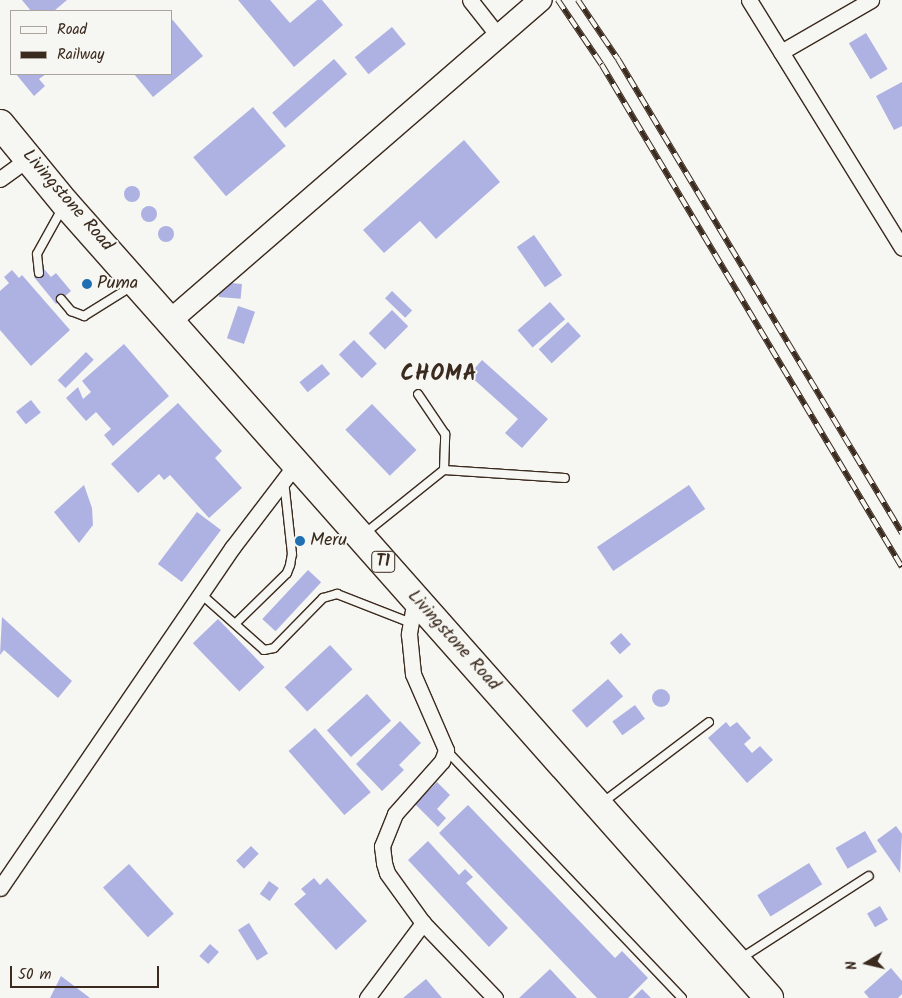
<!DOCTYPE html>
<html>
<head>
<meta charset="utf-8">
<style>
	body { margin:0 }
	#map { position:relative; width:902px; height:998px; overflow:hidden; background:#f6f6f2; font-family:Kalam,sans-serif }
	div>[style] { position:absolute }
	.building>* { inset:0; background:#aeb2e3; transform-origin:0 0 }
	.round { border-radius:50% }
	.roads { filter:drop-shadow(1px 0 #3b2a1e) drop-shadow(-1px 0 #3b2a1e) drop-shadow(0 1px #3b2a1e) drop-shadow(0 -1px #3b2a1e) }
	.lane>* { height:8px; margin:-4px; padding:0 4px; transform-origin:4px; border-radius:4px; background:#f6f6f2 }
	.street>* { height:15px; margin:-7.5px; padding:0 7.5px; transform-origin:7.5px; border-radius:7.5px; background:#f6f6f2 }
	.secondary>* { height:22px; margin:-11px; padding:0 11px; transform-origin:11px; border-radius:11px; background:#f6f6f2 }
	.highway>* { height:28px; margin:-14px; padding:0 14px; transform-origin:14px; border-radius:14px; background:#f6f6f2 }
	.rail>* { height:5.5px; margin-top:-2.75px; transform-origin:0; background:repeating-linear-gradient(90deg,#f6f6f2 0 11px,#3b2a1e 0 22px); box-sizing:border-box; border-block:1px solid #3b2a1e }
	.dots>* { width:14px; height:14px; translate:-50% -50%; box-sizing:border-box; border:2px solid #f6f6f2; border-radius:50% }
	span { translate:-50% -50%; white-space:nowrap; text-align:center; line-height:1.15; -webkit-text-stroke:4px #f6f6f2; paint-order:stroke }
	.shield-label span { padding:1px 4px; background:#f6f6f2; border:1px solid; border-radius:4px; -webkit-text-stroke-width:0 }
	.shield-label { font-size:16px; color:#3b2a1e; font-weight:700 }
	.street-label { font-size:18px; color:#3b2a1e }
	.poi-label { font-size:18px; color:#3b2a1e }
	.left { translate:0 -50%; text-align:left }
	.district-label { font-size:22px; color:#3b2a1e; font-weight:700; letter-spacing:1px }
	.legend { position:absolute; left:10px; top:10px; width:162px; height:65px; box-sizing:border-box; background:#f6f6f2; border:1px solid #aba49d; margin:0; padding:6px 9px; list-style:none; font-size:15px; color:#3b2a1e }
	.legend li { display:flex; align-items:center; gap:10px; height:25px }
	.legend b { width:25px; border:1px solid #aba49d }
	.north { position:absolute; left:842px; top:938px; width:50px; height:50px; -webkit-text-stroke:4px #f6f6f2; paint-order:stroke; rotate:261deg; font-size:14px; font-weight:700; line-height:20px; text-align:center; color:#3b2a1e }
	.north::after { content:''; display:block; margin:auto; width:18px; height:22px; background:#3b2a1e; clip-path:polygon(50% 0,100% 100%,50% 72%,0 100%) }
	.scale { position:absolute; left:10px; top:966px; width:149px; height:22px; box-sizing:border-box; border:2px solid #3b2a1e; border-top:0; padding-left:6px; font-size:15px; line-height:18px; white-space:nowrap; color:#3b2a1e; -webkit-text-stroke:4px #f6f6f2; paint-order:stroke }
</style>
</head>
<body>
<div id="map">
	<div class="building">
		<div style="clip-path:polygon(22px 0,67px 0,54px 11px,31px 11px)"></div>
		<div style="clip-path:polygon(238px 0,270px 0,290px 23px,317px 0,322px 0,343px 25px,294px 67px)"></div>
		<div style="clip-path:polygon(171px 18px,203px 56px,153px 97px,134px 74px,171px 74px)"></div>
		<div style="left:392px;top:27px;width:22px;height:48px;rotate:51deg"></div>
		<div style="left:866px;top:33px;width:42px;height:20px;rotate:59deg"></div>
		<div style="left:334px;top:59px;width:20px;height:82px;rotate:49deg"></div>
		<div style="clip-path:polygon(16px 74px,46px 74px,39px 79px,45px 86px,34px 96px)"></div>
		<div style="clip-path:polygon(902px 82px,902px 126px,894px 130px,876px 96px)"></div>
		<div style="left:253px;top:107px;width:51px;height:78px;rotate:50deg"></div>
		<div style="clip-path:polygon(464px 140px,500px 182px,436px 239px,420px 221px,384px 253px,363px 230px)"></div>
		<div class="round" style="left:124px;top:186px;width:16px;height:16px"></div>
		<div class="round" style="left:141px;top:206px;width:16px;height:16px"></div>
		<div class="round" style="left:158px;top:226px;width:16px;height:16px"></div>
		<div style="left:534px;top:235px;width:49px;height:21px;rotate:55deg"></div>
		<div style="clip-path:polygon(44px 269px,51px 277px,56px 273px,71px 291px,56px 304px,34px 277px)"></div>
		<div style="clip-path:polygon(12px 270px,19px 278px,22px 275px,70px 330px,31px 366px,0 330px,0 291px,9px 283px,4px 277px)"></div>
		<div style="left:220px;top:282px;width:22px;height:15px;rotate:5deg"></div>
		<div style="left:392px;top:291px;width:28px;height:10px;rotate:44deg"></div>
		<div style="left:550px;top:302px;width:23px;height:43px;rotate:49deg"></div>
		<div style="left:238px;top:306px;width:18px;height:34px;rotate:19deg"></div>
		<div style="left:392px;top:310px;width:23px;height:33px;rotate:45deg"></div>
		<div style="left:568px;top:322px;width:19px;height:40px;rotate:47deg"></div>
		<div style="left:354px;top:340px;width:33px;height:21px;rotate:46deg"></div>
		<div style="clip-path:polygon(124px 344px,169px 396px,113px 446px,104px 435px,111px 429px,96px 412px,86px 421px,66px 398px,78px 387px,83px 399px,91px 392px,82px 381px)"></div>
		<div style="left:86px;top:352px;width:11px;height:40px;rotate:45deg"></div>
		<div style="clip-path:polygon(482px 360px,548px 419px,522px 448px,505px 433px,518px 419px,469px 375px)"></div>
		<div style="left:322px;top:364px;width:13px;height:29px;rotate:51deg"></div>
		<div style="left:31px;top:400px;width:16px;height:19px;rotate:52deg"></div>
		<div style="clip-path:polygon(178px 403px,222px 451px,215px 458px,242px 488px,209px 518px,170px 475px,164px 480px,159px 474px,138px 493px,111px 464px)"></div>
		<div style="left:372px;top:404px;width:64px;height:37px;rotate:46deg"></div>
		<div style="clip-path:polygon(84px 485px,92px 508px,93px 525px,79px 543px,54px 512px)"></div>
		<div style="left:689px;top:485px;width:29px;height:111px;rotate:56deg"></div>
		<div style="left:197px;top:512px;width:30px;height:65px;rotate:37deg"></div>
		<div style="left:308px;top:570px;width:18px;height:67px;rotate:43deg"></div>
		<div style="clip-path:polygon(2px 617px,72px 681px,58px 698px,4px 650px,0 655px)"></div>
		<div style="left:218px;top:619px;width:67px;height:35px;rotate:46deg"></div>
		<div style="left:621px;top:633px;width:15px;height:15px;rotate:48deg"></div>
		<div style="left:330px;top:645px;width:33px;height:62px;rotate:47deg"></div>
		<div style="left:608px;top:679px;width:23px;height:48px;rotate:49deg"></div>
		<div class="round" style="left:652px;top:689px;width:18px;height:18px"></div>
		<div style="left:367px;top:694px;width:36px;height:54px;rotate:48deg"></div>
		<div style="left:635px;top:705px;width:17px;height:28px;rotate:54deg"></div>
		<div style="clip-path:polygon(400px 721px,421px 743px,399px 765px,404px 770px,382px 791px,356px 764px)"></div>
		<div style="clip-path:polygon(726px 722px,730px 727px,737px 722px,751px 738px,744px 744px,752px 753px,760px 746px,773px 760px,747px 783px,708px 738px)"></div>
		<div style="left:315px;top:728px;width:85px;height:35px;rotate:49deg"></div>
		<div style="clip-path:polygon(437px 782px,450px 795px,437px 809px,446px 818px,438px 827px,415px 804px)"></div>
		<div style="clip-path:polygon(468px 805px,615px 958px,622px 951px,648px 978px,628px 998px,597px 998px,439px 833px)"></div>
		<div style="clip-path:polygon(896px 826px,902px 834px,900px 873px,877px 840px)"></div>
		<div style="left:865px;top:831px;width:24px;height:34px;rotate:60deg"></div>
		<div style="clip-path:polygon(428px 841px,459px 875px,465px 869px,473px 877px,466px 883px,508px 928px,489px 947px,408px 860px)"></div>
		<div style="left:251px;top:846px;width:11px;height:21px;rotate:45deg"></div>
		<div style="left:809px;top:863px;width:25px;height:61px;rotate:58deg"></div>
		<div style="left:129px;top:864px;width:67px;height:35px;rotate:48deg"></div>
		<div style="clip-path:polygon(314px 878px,320px 885px,327px 878px,367px 921px,336px 950px,294px 904px,306px 894px,301px 889px)"></div>
		<div style="left:269px;top:881px;width:12px;height:16px;rotate:35deg"></div>
		<div style="left:880px;top:906px;width:16px;height:15px;rotate:60deg"></div>
		<div style="left:249px;top:923px;width:36px;height:13px;rotate:58deg"></div>
		<div style="left:210px;top:944px;width:12px;height:16px;rotate:42deg"></div>
		<div style="clip-path:polygon(891px 968px,902px 981px,902px 994px,898px 998px,869px 998px,864px 992px)"></div>
		<div style="clip-path:polygon(550px 969px,577px 998px,519px 998px)"></div>
		<div style="clip-path:polygon(61px 976px,90px 998px,50px 998px)"></div>
		<div style="clip-path:polygon(426px 979px,442px 998px,403px 998px)"></div>
		<div style="clip-path:polygon(642px 989px,651px 998px,633px 998px)"></div>
	</div>
	<div class="roads">
		<div class="lane">
			<div style="left:39px;top:273px;width:19px;rotate:-96deg"></div>
			<div style="left:37px;top:254px;width:54px;rotate:-61deg"></div>
			<div style="left:61px;top:299px;width:16px;rotate:50deg"></div>
			<div style="left:71px;top:311px;width:14px;rotate:21deg"></div>
			<div style="left:84px;top:316px;width:57px;rotate:-32deg"></div>
			<div style="left:444px;top:470px;width:121px;rotate:3.8deg"></div>
			<div style="left:364px;top:534px;width:102px;rotate:-38.7deg"></div>
			<div style="left:444px;top:470px;width:36px;rotate:-88deg"></div>
			<div style="left:445px;top:434px;width:48px;rotate:-124deg"></div>
			<div style="left:201px;top:594px;width:84px;rotate:41.6deg"></div>
			<div style="left:264px;top:650px;width:10px;rotate:-11deg"></div>
			<div style="left:274px;top:648px;width:70px;rotate:-45.6deg"></div>
			<div style="left:323px;top:598px;width:15px;rotate:-16deg"></div>
			<div style="left:337px;top:594px;width:79px;rotate:21.4deg"></div>
			<div style="left:236px;top:623px;width:71px;rotate:-44.4deg"></div>
			<div style="left:287px;top:573px;width:9px;rotate:-69deg"></div>
			<div style="left:290px;top:565px;width:11px;rotate:-80deg"></div>
			<div style="left:292px;top:554px;width:74px;rotate:-96.2deg"></div>
			<div style="left:446px;top:750px;width:342px;rotate:46.4deg"></div>
			<div style="left:602px;top:803px;width:134px;rotate:-37.1deg"></div>
			<div style="left:740px;top:959px;width:153px;rotate:-32.8deg"></div>
		</div>
		<div class="street">
			<div style="left:470px;top:0;width:47px;rotate:51.9deg"></div>
			<div style="left:749px;top:0;width:291px;rotate:58.3deg"></div>
			<div style="left:781px;top:52px;width:104px;rotate:-30deg"></div>
			<div style="left:0;top:179px;width:36px;rotate:-36deg"></div>
			<div style="left:415px;top:599px;width:36px;rotate:100deg"></div>
			<div style="left:409px;top:634px;width:40px;rotate:84.3deg"></div>
			<div style="left:413px;top:674px;width:83px;rotate:66.5deg"></div>
			<div style="left:446px;top:750px;width:12px;rotate:110deg"></div>
			<div style="left:442px;top:761px;width:71px;rotate:131.6deg"></div>
			<div style="left:395px;top:814px;width:35px;rotate:112deg"></div>
			<div style="left:382px;top:846px;width:17px;rotate:83deg"></div>
			<div style="left:384px;top:863px;width:10px;rotate:73deg"></div>
			<div style="left:387px;top:873px;width:62px;rotate:54.2deg"></div>
			<div style="left:423px;top:923px;width:104px;rotate:46.2deg"></div>
			<div style="left:0;top:888px;width:412px;rotate:-55.7deg"></div>
			<div style="left:232px;top:548px;width:106px;rotate:-52.7deg"></div>
			<div style="left:367px;top:998px;width:94px;rotate:-53.3deg"></div>
		</div>
		<div class="secondary">
			<div style="left:171px;top:320px;width:489px;rotate:-40.9deg"></div>
		</div>
		<div class="highway">
			<div style="left:0;top:124px;width:102px;rotate:50.6deg"></div>
			<div style="left:65px;top:203px;width:1062px;rotate:48.47deg"></div>
		</div>
	</div>
	<div class="rail">
		<div style="left:558px;top:0;width:78px;rotate:55.9deg"></div>
		<div style="left:602px;top:65px;width:585px;rotate:59.14deg"></div>
		<div style="left:578px;top:0;width:71px;rotate:55.9deg"></div>
		<div style="left:618px;top:59px;width:553px;rotate:59.07deg"></div>
	</div>
	<div class="dots">
		<div style="left:87px;top:284px;background:#1f6fb2"></div>
		<div style="left:300px;top:541px;background:#1f6fb2"></div>
	</div>
	<div class="shield-label">
		<span style="left:383px;top:562px">T1</span>
	</div>
	<div class="street-label">
		<span style="left:67px;top:201px;rotate:49deg">Livingstone Road</span>
		<span style="left:453px;top:641px;rotate:48deg">Livingstone Road</span>
	</div>
	<div class="poi-label">
		<span class="left" style="left:97px;top:284px">Puma</span>
		<span class="left" style="left:310px;top:541px">Meru</span>
	</div>
	<div class="district-label">
		<span style="left:439px;top:375px">CHOMA</span>
	</div>
	<ul class="legend">
	<li><b style="height:6px;background:#f6f6f2"></b>Road</li>
	<li><b style="height:6px;background:#3b2a1e"></b>Railway</li>
	</ul>
	<div class="north">N</div>
	<div class="scale">50 m</div>
</div>
</body>
</html>
